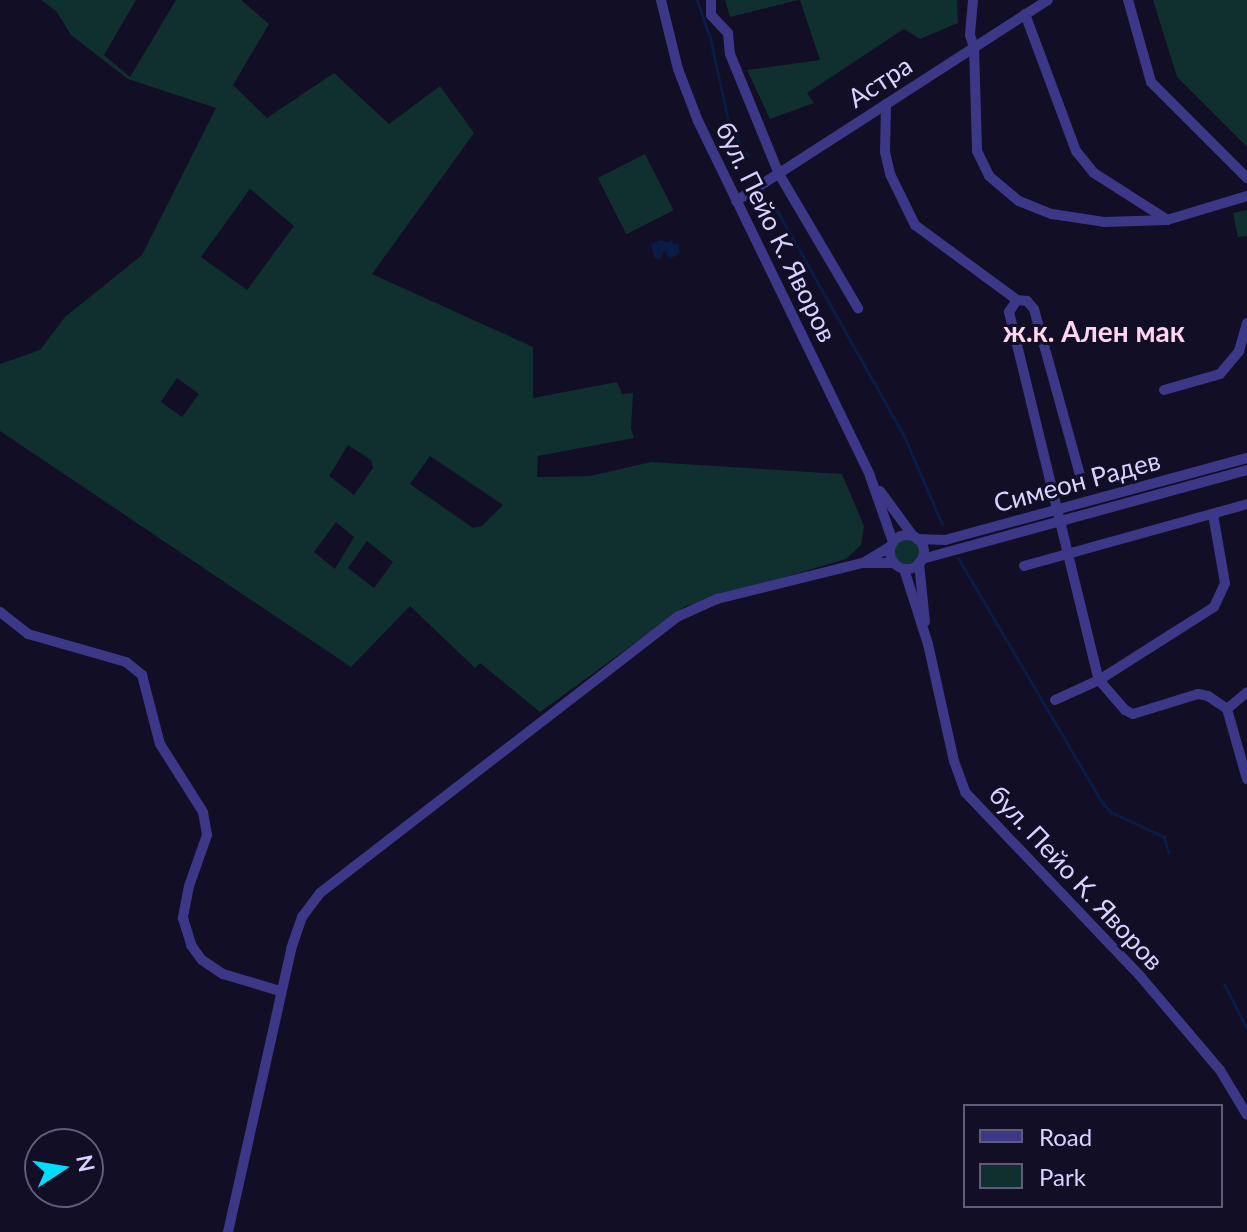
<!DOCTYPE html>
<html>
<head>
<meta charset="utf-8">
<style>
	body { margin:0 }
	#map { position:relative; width:1247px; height:1232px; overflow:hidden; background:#120e25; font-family:Lato,sans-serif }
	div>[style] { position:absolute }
	.green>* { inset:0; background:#102f2f; transform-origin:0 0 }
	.round { border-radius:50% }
	.water>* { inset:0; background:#081c44 }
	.stream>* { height:3px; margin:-1.5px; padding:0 1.5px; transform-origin:1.5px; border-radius:1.5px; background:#081c44 }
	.minor>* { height:10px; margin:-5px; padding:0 5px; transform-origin:5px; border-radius:5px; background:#3c3786 }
	.minor>.ring { margin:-5px; padding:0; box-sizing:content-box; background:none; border:10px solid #3c3786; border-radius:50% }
	span { translate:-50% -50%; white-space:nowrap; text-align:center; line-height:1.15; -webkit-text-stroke:6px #120e25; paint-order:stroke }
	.street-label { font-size:26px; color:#d8d2ff }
	.neighbourhood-label { font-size:28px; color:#ffd4ee; font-weight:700 }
	.legend { position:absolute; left:963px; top:1104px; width:260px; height:104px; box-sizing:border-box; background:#120e25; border:2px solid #615c7c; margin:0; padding:10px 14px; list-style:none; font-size:24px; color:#d8d2ff }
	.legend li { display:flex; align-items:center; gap:16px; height:40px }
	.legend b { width:40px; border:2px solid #615c7c }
	.north { position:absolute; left:24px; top:1128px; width:80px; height:80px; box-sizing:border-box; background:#120e25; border:2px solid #615c7c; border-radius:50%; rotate:78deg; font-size:22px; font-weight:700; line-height:32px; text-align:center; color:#d8d2ff }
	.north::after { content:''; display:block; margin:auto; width:28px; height:36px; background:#00dcfd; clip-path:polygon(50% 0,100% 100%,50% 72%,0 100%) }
</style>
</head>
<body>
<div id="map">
	<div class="green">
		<div style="clip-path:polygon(evenodd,41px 0,136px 0,104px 55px,130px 77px,176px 0,241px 0,269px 24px,233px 85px,267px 118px,334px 73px,389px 124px,440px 86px,474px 133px,372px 274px,533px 347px,533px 398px,617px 382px,622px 394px,633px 393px,631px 429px,634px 438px,538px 456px,537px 477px,590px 476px,651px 462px,842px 474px,864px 526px,861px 545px,846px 559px,686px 606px,540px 712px,480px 663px,475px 668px,410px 606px,351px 667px,0 431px,0 364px,40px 350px,65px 317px,142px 255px,216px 108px,128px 79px,71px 35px,56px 11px,41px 0,250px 189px,294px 226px,247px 290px,201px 257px,250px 189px,41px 0,177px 378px,199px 394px,182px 417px,161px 402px,177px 378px,41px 0,348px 445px,371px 460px,373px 468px,354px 495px,329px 476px,348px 445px,41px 0,430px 456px,503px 505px,482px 526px,473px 528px,410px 484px,430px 456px,41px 0,336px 522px,354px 537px,335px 569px,314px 552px,336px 522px,41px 0,367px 541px,393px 562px,374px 588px,348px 568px,367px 541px)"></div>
		<div style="clip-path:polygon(725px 0,798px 0,730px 17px)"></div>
		<div style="clip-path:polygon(800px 0,957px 0,958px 23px,920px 39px,904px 29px,807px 93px,814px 103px,770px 119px,747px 70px,820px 60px)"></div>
		<div style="clip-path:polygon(1153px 0,1247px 0,1247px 147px,1177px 77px)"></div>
		<div style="left:645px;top:154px;width:63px;height:53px;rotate:63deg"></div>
		<div style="clip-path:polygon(1247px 210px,1247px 236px,1238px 237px,1233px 213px)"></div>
		<div class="round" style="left:894px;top:538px;width:26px;height:26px"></div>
	</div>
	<div class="water">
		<div style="clip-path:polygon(672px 239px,673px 245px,678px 243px,680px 253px,670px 259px,664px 251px,660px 259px,654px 258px,651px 244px,661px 240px,667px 243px)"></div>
	</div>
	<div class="stream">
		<div style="left:697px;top:0;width:40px;rotate:71.1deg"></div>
		<div style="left:710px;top:38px;width:80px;rotate:77.7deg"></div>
		<div style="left:727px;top:116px;width:37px;rotate:66deg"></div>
		<div style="left:742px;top:150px;width:8px;rotate:40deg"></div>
		<div style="left:771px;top:200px;width:269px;rotate:60.6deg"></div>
		<div style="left:903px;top:434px;width:98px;rotate:66.6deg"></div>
		<div style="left:958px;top:558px;width:282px;rotate:59.5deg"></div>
		<div style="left:1101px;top:801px;width:15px;rotate:48deg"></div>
		<div style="left:1111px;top:812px;width:59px;rotate:25.3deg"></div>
		<div style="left:1164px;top:837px;width:16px;rotate:75deg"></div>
		<div style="left:1224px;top:984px;width:51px;rotate:62.9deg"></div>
	</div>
	<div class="minor">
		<div style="left:661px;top:0;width:71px;rotate:76.2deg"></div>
		<div style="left:678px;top:69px;width:56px;rotate:69deg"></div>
		<div style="left:698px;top:121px;width:394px;rotate:64.1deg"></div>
		<div style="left:870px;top:476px;width:70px;rotate:70.8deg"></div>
		<div style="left:711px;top:0;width:15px;rotate:90deg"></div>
		<div style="left:711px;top:15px;width:25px;rotate:47deg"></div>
		<div style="left:728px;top:33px;width:21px;rotate:85deg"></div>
		<div style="left:730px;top:54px;width:130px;rotate:67.8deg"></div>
		<div style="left:779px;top:174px;width:156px;rotate:59.5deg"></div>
		<div style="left:973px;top:0;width:35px;rotate:95deg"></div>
		<div style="left:970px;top:35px;width:13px;rotate:72deg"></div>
		<div style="left:974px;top:47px;width:104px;rotate:88.3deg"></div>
		<div style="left:977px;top:151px;width:28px;rotate:64deg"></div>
		<div style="left:989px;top:176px;width:39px;rotate:40deg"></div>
		<div style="left:1019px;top:201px;width:35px;rotate:22deg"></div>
		<div style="left:1052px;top:214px;width:54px;rotate:8.6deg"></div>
		<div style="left:1105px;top:222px;width:62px;rotate:-1.8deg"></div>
		<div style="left:1167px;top:220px;width:84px;rotate:-16.7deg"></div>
		<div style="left:1128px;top:0;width:85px;rotate:74.3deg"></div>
		<div style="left:1151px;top:82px;width:136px;rotate:45deg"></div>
		<div style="left:1025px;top:14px;width:146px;rotate:69.6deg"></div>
		<div style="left:1076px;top:151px;width:28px;rotate:51deg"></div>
		<div style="left:1094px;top:173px;width:85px;rotate:32.6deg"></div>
		<div style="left:886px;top:104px;width:48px;rotate:91.2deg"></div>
		<div style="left:885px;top:152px;width:23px;rotate:77deg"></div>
		<div style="left:890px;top:174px;width:57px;rotate:63.9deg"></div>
		<div style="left:915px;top:225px;width:127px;rotate:36.3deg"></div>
		<div style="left:736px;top:201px;width:371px;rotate:-32.8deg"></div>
		<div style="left:1164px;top:390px;width:58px;rotate:-15.9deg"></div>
		<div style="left:1220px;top:374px;width:30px;rotate:-50deg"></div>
		<div style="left:1239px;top:351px;width:29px;rotate:-74deg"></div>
		<div style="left:1080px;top:475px;width:172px;rotate:-105.5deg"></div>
		<div style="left:1034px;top:309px;width:11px;rotate:-131deg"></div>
		<div style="left:1027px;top:301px;width:10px;rotate:-174deg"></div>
		<div style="left:1017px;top:300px;width:14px;rotate:124deg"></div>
		<div style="left:1009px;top:312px;width:379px;rotate:76.3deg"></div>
		<div style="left:1099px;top:680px;width:40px;rotate:49deg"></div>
		<div style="left:1125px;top:710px;width:9px;rotate:27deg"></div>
		<div style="left:1133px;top:714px;width:68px;rotate:-17.1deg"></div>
		<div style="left:1198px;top:694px;width:10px;rotate:11deg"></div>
		<div style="left:1208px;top:696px;width:23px;rotate:34deg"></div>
		<div style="left:1227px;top:709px;width:73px;rotate:74.1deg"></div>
		<div style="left:880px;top:491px;width:56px;rotate:53.7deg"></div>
		<div class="ring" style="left:890px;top:535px;width:24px;height:24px"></div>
		<div style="left:917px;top:539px;width:28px;rotate:2deg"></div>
		<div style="left:945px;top:540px;width:313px;rotate:-15.2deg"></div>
		<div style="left:922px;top:559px;width:337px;rotate:-15.3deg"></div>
		<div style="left:863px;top:563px;width:31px;rotate:-31deg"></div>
		<div style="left:919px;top:563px;width:59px;rotate:84.2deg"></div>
		<div style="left:1024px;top:566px;width:231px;rotate:-15.5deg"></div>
		<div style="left:904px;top:569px;width:79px;rotate:72.3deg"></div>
		<div style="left:928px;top:644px;width:120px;rotate:77.5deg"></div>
		<div style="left:954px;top:761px;width:33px;rotate:70deg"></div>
		<div style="left:965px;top:792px;width:254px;rotate:46.4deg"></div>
		<div style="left:1140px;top:976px;width:123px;rotate:49.6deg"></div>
		<div style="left:1220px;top:1070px;width:52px;rotate:59deg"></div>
		<div style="left:0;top:612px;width:36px;rotate:38deg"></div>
		<div style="left:28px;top:634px;width:102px;rotate:15.9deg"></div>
		<div style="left:126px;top:662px;width:21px;rotate:39deg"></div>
		<div style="left:142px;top:675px;width:71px;rotate:75.4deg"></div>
		<div style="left:160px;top:744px;width:80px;rotate:57.7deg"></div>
		<div style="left:203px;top:812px;width:23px;rotate:80deg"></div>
		<div style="left:207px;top:835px;width:54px;rotate:109.4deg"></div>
		<div style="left:189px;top:886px;width:33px;rotate:101deg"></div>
		<div style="left:183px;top:918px;width:28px;rotate:73deg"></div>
		<div style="left:191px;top:945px;width:19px;rotate:54deg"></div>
		<div style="left:202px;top:960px;width:25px;rotate:34deg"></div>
		<div style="left:223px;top:974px;width:59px;rotate:16.6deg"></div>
		<div style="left:1055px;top:700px;width:48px;rotate:-24.4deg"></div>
		<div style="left:1099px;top:680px;width:136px;rotate:-32.4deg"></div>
		<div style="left:1214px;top:607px;width:26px;rotate:-65deg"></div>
		<div style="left:1225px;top:583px;width:70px;rotate:-99.9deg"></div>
		<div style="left:1227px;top:709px;width:26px;rotate:-40deg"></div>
		<div style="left:228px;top:1232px;width:290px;rotate:-77.4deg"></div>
		<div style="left:291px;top:949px;width:34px;rotate:-71deg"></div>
		<div style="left:302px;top:917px;width:30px;rotate:-53deg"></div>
		<div style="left:320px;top:893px;width:453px;rotate:-37.7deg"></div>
		<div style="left:679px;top:616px;width:42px;rotate:-24.1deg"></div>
		<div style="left:717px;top:599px;width:150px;rotate:-13.9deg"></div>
		<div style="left:863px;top:563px;width:31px"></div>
	</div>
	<div class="street-label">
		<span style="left:880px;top:82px;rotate:-33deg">Астра</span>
		<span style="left:776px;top:232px;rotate:64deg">бул. Пейо К. Яворов</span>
		<span style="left:1077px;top:482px;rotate:-15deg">Симеон Радев</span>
		<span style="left:1076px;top:878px;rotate:47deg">бул. Пейо К. Яворов</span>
	</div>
	<div class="neighbourhood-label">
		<span style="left:1094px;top:331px">ж.к. Ален мак</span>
	</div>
	<ul class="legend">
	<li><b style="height:10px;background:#3c3786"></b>Road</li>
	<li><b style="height:22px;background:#102f2f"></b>Park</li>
	</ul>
	<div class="north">N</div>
</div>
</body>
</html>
